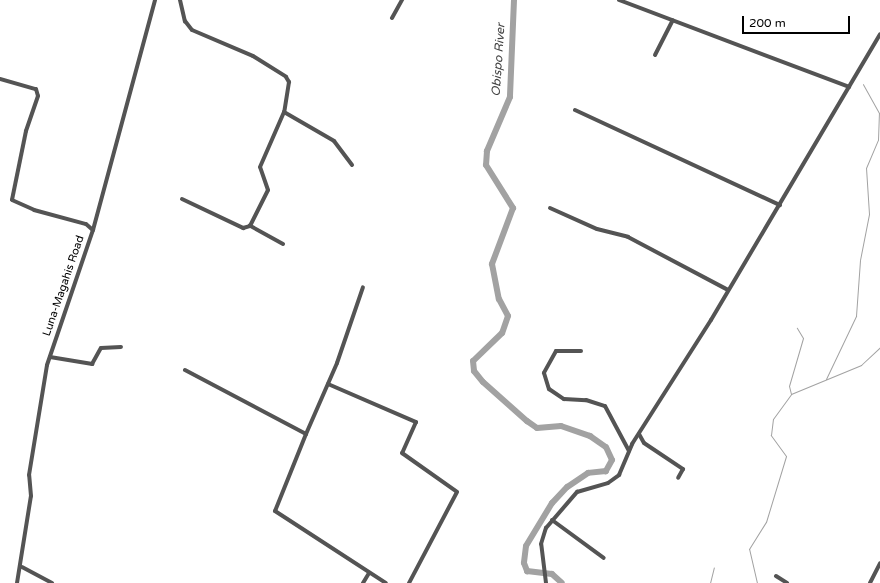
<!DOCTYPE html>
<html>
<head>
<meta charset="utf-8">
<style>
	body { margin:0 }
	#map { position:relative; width:880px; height:583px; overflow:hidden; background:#fff; font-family:"Varela Round",sans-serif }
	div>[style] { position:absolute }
	.stream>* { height:1px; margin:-0.5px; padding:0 0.5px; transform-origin:0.5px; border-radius:0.5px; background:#a2a2a2 }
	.river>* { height:6px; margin:-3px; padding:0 3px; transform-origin:3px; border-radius:3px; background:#a2a2a2 }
	.street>* { height:4px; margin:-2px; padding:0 2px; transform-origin:2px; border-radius:2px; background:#545454 }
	span { translate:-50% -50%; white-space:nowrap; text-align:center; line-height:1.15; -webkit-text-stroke:3px #fff; paint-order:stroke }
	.street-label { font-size:11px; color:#000 }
	.water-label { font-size:12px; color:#434343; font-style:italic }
	.scale { position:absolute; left:742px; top:16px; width:108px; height:18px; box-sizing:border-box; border:2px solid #000; border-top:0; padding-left:5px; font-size:12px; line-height:14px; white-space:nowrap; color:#000; -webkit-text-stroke:3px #fff; paint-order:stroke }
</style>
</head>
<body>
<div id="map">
	<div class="stream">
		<div style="left:826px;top:379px;width:70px;rotate:-64.5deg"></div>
		<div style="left:856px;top:316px;width:56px;rotate:-85.9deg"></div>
		<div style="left:860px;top:260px;width:47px;rotate:-78.9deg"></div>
		<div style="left:869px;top:214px;width:46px;rotate:-93.7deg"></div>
		<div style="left:866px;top:168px;width:30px;rotate:-67deg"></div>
		<div style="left:878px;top:140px;width:27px;rotate:-88deg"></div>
		<div style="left:879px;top:113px;width:33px;rotate:-119deg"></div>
		<div style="left:791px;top:394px;width:8px;rotate:-104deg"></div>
		<div style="left:789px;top:386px;width:50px;rotate:-73.7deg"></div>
		<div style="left:803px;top:338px;width:12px;rotate:-121deg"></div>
		<div style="left:710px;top:583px;width:16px;rotate:-76deg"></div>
		<div style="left:757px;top:583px;width:35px;rotate:-103deg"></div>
		<div style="left:749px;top:549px;width:32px;rotate:-58deg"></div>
		<div style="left:766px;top:522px;width:69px;rotate:-73.1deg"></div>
		<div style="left:786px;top:456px;width:26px;rotate:-126deg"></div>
		<div style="left:771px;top:435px;width:16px;rotate:-83deg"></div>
		<div style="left:773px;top:419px;width:31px;rotate:-54deg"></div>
		<div style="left:791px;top:394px;width:76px;rotate:-22.5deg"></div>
		<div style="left:861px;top:365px;width:26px;rotate:-43deg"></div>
	</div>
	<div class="river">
		<div style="left:514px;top:0;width:97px;rotate:92.4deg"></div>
		<div style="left:510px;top:97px;width:59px;rotate:113.1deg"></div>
		<div style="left:487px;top:151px;width:14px;rotate:94deg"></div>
		<div style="left:486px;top:165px;width:51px;rotate:57.9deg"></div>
		<div style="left:513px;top:208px;width:60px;rotate:110.6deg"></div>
		<div style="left:492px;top:264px;width:36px;rotate:79deg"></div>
		<div style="left:499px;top:299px;width:19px;rotate:62deg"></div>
		<div style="left:508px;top:316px;width:18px;rotate:109deg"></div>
		<div style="left:502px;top:333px;width:40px;rotate:136deg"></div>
		<div style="left:473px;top:361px;width:10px;rotate:84deg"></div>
		<div style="left:474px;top:371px;width:14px;rotate:51deg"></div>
		<div style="left:483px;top:382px;width:59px;rotate:41.6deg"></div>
		<div style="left:527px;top:421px;width:12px;rotate:35deg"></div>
		<div style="left:537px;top:428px;width:24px;rotate:-5deg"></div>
		<div style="left:561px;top:426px;width:31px;rotate:19deg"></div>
		<div style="left:590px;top:436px;width:19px;rotate:35deg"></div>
		<div style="left:606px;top:447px;width:14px;rotate:65deg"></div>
		<div style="left:612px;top:460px;width:13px;rotate:119deg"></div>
		<div style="left:606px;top:471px;width:18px;rotate:174deg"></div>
		<div style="left:588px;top:473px;width:25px;rotate:146deg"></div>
		<div style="left:567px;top:487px;width:22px;rotate:133deg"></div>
		<div style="left:552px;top:503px;width:50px;rotate:121.2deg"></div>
		<div style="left:526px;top:546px;width:17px;rotate:97deg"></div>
		<div style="left:524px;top:563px;width:9px;rotate:69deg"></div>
		<div style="left:527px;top:571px;width:25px;rotate:7deg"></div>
		<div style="left:552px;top:574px;width:13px;rotate:42deg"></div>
	</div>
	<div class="street">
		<div style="left:180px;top:0;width:22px;rotate:77deg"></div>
		<div style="left:185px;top:21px;width:11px;rotate:52deg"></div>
		<div style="left:192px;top:30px;width:66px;rotate:23.1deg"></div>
		<div style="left:253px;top:56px;width:39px;rotate:32deg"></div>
		<div style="left:286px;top:77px;width:6px;rotate:59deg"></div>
		<div style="left:289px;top:82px;width:30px;rotate:99deg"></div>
		<div style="left:284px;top:112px;width:58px;rotate:30.1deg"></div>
		<div style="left:334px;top:141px;width:30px;rotate:53deg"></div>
		<div style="left:619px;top:0;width:246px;rotate:20.7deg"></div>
		<div style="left:392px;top:18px;width:21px;rotate:-61deg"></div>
		<div style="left:655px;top:55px;width:39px;rotate:-63deg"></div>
		<div style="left:0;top:79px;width:37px;rotate:16deg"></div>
		<div style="left:36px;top:89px;width:7px;rotate:74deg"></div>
		<div style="left:38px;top:96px;width:37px;rotate:109deg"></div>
		<div style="left:26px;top:131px;width:70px;rotate:101.5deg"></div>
		<div style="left:12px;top:200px;width:24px;rotate:24deg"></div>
		<div style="left:34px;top:210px;width:54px;rotate:15.1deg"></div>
		<div style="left:86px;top:224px;width:9px;rotate:41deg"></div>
		<div style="left:575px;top:110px;width:226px;rotate:24.9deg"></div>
		<div style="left:182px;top:199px;width:68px;rotate:25.4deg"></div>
		<div style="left:243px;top:228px;width:7px;rotate:-16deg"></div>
		<div style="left:550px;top:208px;width:51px;rotate:24.1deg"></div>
		<div style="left:597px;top:229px;width:32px;rotate:14deg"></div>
		<div style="left:628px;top:237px;width:113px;rotate:27.9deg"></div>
		<div style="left:283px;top:244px;width:38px;rotate:-151deg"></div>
		<div style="left:250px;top:226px;width:40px;rotate:-63.4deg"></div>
		<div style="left:268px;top:190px;width:24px;rotate:-109deg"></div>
		<div style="left:260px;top:167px;width:60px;rotate:-66.4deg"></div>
		<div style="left:581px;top:351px;width:25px;rotate:180deg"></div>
		<div style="left:556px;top:351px;width:25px;rotate:119deg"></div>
		<div style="left:544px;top:373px;width:17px;rotate:73deg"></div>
		<div style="left:549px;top:389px;width:18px;rotate:34deg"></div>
		<div style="left:564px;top:399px;width:22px;rotate:3deg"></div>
		<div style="left:586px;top:400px;width:20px;rotate:18deg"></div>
		<div style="left:605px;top:406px;width:51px;rotate:61.9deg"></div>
		<div style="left:50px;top:357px;width:43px;rotate:9.5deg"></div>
		<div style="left:92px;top:364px;width:18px;rotate:-61deg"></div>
		<div style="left:101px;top:348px;width:20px;rotate:-3deg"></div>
		<div style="left:185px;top:370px;width:137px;rotate:27.9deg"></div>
		<div style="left:306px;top:434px;width:83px;rotate:111.9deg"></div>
		<div style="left:275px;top:511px;width:132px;rotate:33deg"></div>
		<div style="left:328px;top:384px;width:96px;rotate:23.4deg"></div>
		<div style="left:416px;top:422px;width:34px;rotate:114deg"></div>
		<div style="left:402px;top:453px;width:67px;rotate:35.3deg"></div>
		<div style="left:457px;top:492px;width:103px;rotate:117.8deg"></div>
		<div style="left:306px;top:434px;width:77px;rotate:-66.4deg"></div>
		<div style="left:337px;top:363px;width:80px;rotate:-71.1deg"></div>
		<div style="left:639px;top:434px;width:10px;rotate:61deg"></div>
		<div style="left:644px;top:443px;width:47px;rotate:33.7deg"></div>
		<div style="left:683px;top:469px;width:10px;rotate:119deg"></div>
		<div style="left:552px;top:520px;width:64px;rotate:36.2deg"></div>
		<div style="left:22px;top:567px;width:34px;rotate:28deg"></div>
		<div style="left:776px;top:576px;width:13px;rotate:32deg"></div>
		<div style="left:17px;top:583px;width:88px;rotate:-80.9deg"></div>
		<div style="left:31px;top:496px;width:21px;rotate:-95deg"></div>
		<div style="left:29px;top:475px;width:111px;rotate:-80.7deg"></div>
		<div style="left:47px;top:365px;width:143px;rotate:-71.2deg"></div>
		<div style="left:93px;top:230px;width:238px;rotate:-74.9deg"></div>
		<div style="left:363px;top:583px;width:12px;rotate:-59deg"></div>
		<div style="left:546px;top:583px;width:39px;rotate:-97deg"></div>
		<div style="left:541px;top:544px;width:17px;rotate:-73deg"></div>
		<div style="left:546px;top:528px;width:48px;rotate:-49.3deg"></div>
		<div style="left:577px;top:492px;width:32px;rotate:-16deg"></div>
		<div style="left:608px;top:483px;width:14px;rotate:-36deg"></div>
		<div style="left:619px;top:475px;width:34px;rotate:-67deg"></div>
		<div style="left:632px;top:444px;width:147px;rotate:-57.5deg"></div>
		<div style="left:711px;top:320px;width:332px;rotate:-59.4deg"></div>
		<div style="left:870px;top:583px;width:22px;rotate:-63deg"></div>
	</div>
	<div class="street-label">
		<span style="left:64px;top:286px;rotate:-71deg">Luna-Magahis Road</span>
	</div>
	<div class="water-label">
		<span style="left:499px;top:60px;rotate:-86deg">Obispo River</span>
	</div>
	<div class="scale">200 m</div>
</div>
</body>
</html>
